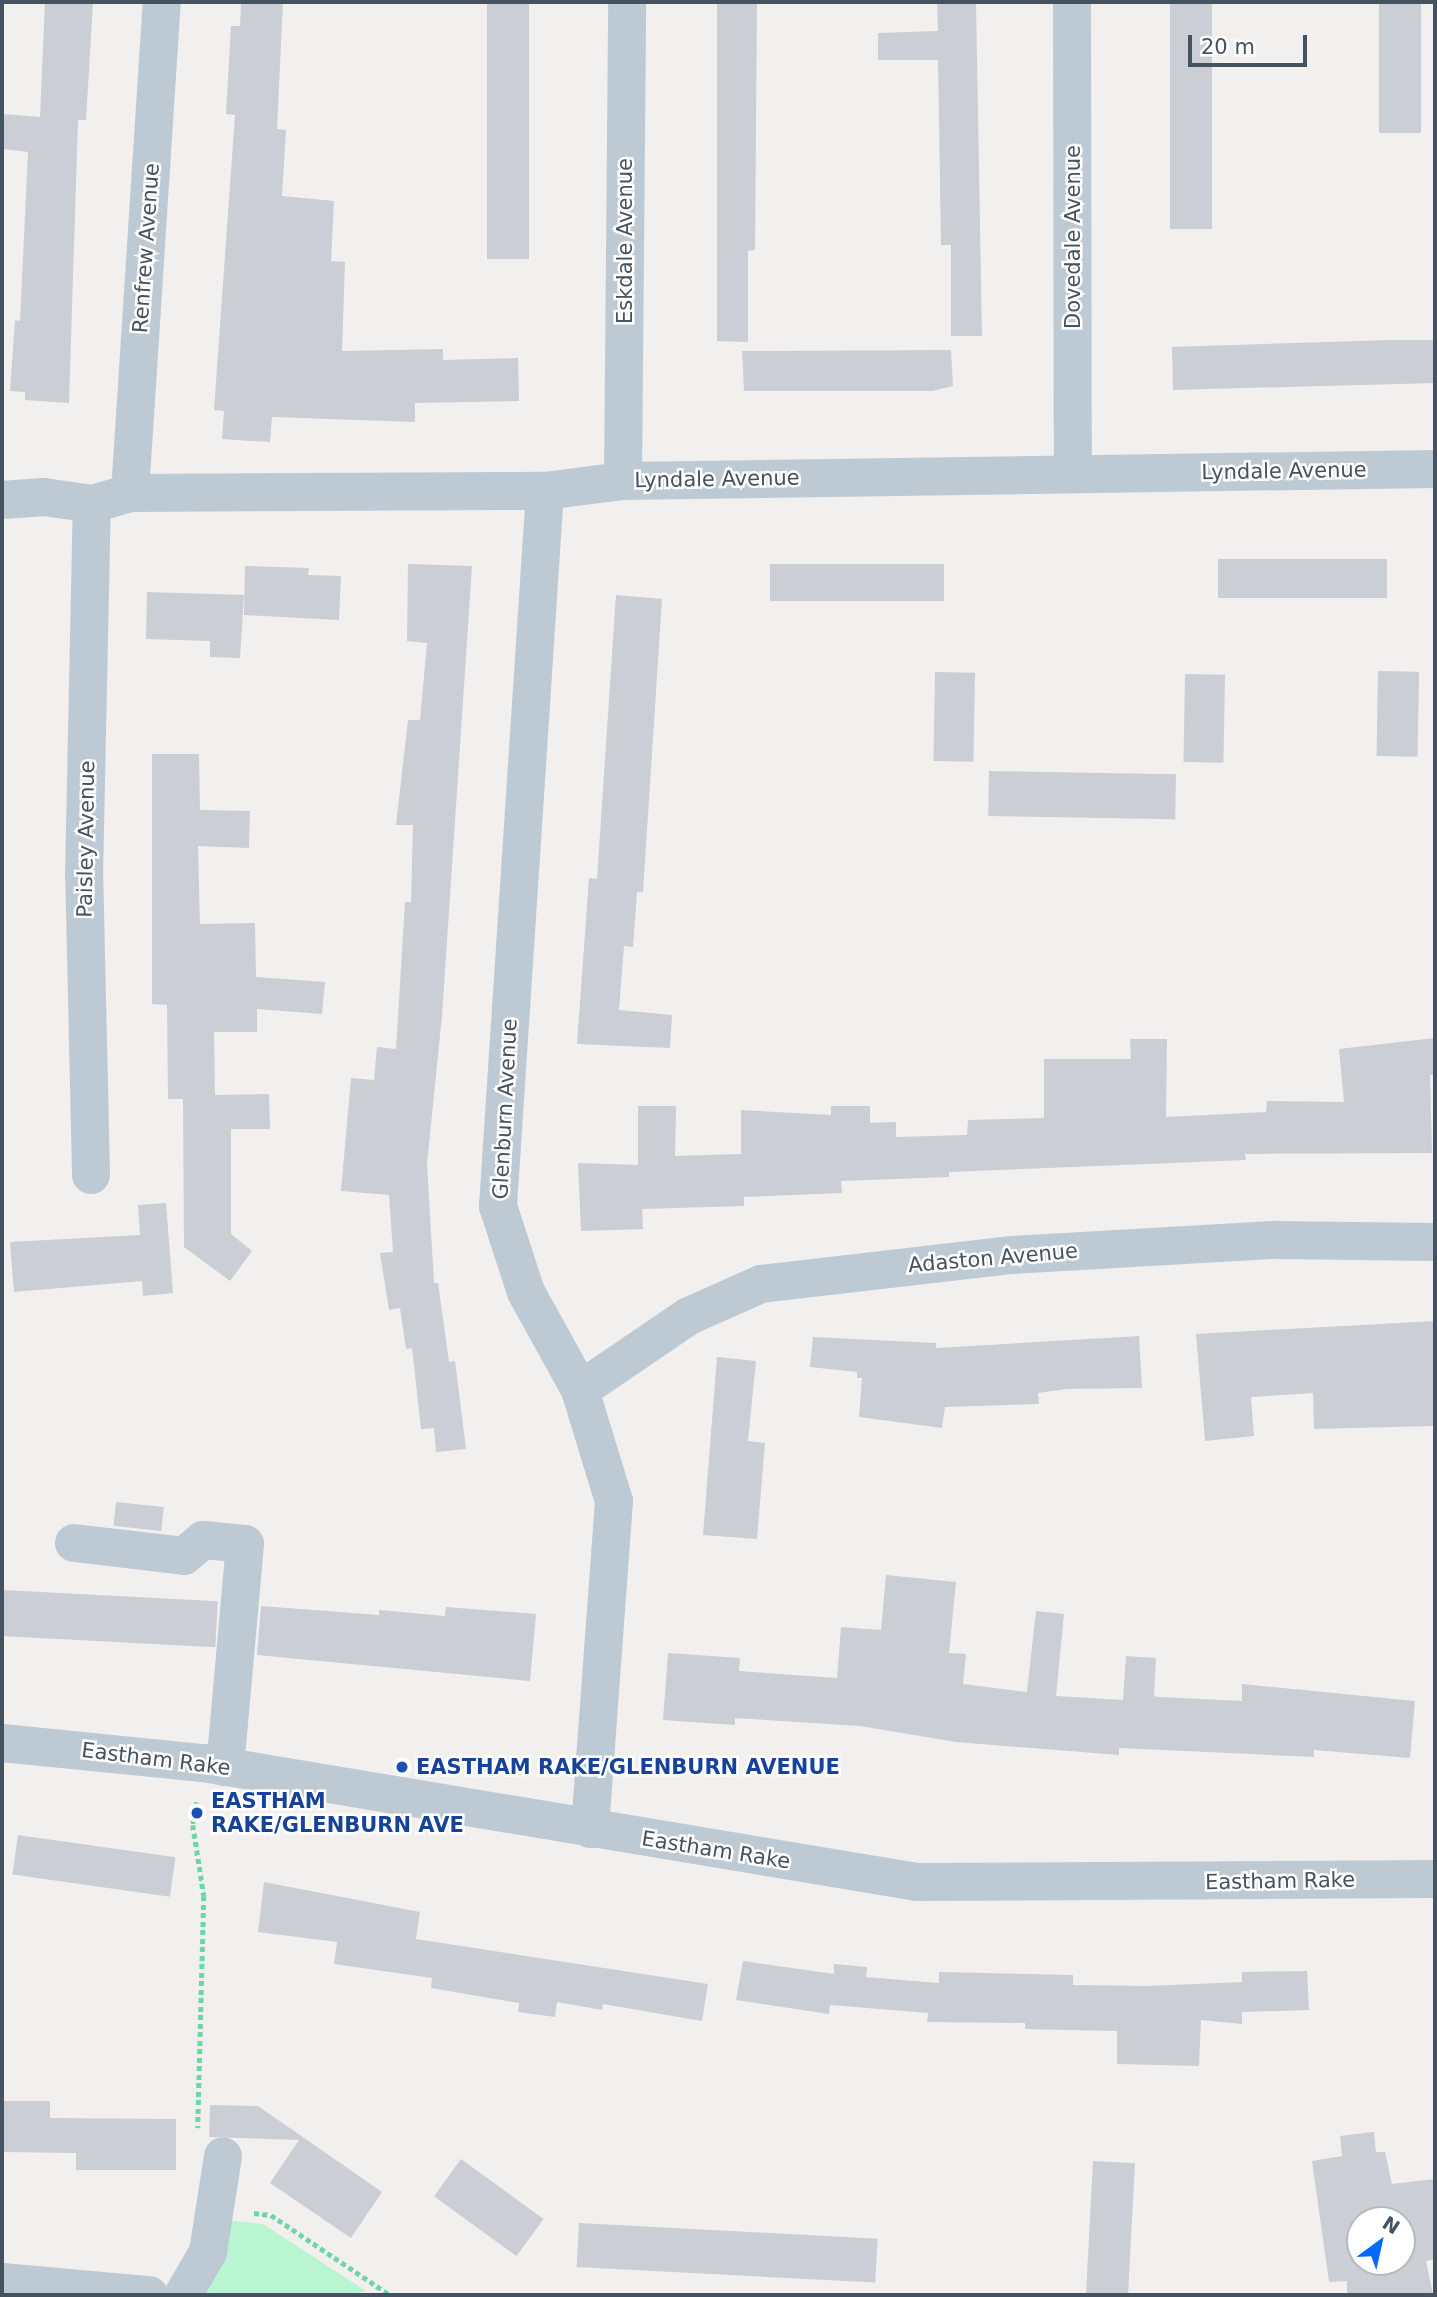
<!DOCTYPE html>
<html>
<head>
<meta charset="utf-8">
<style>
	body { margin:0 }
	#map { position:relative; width:1437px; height:2297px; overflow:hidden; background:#f2efef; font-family:"DejaVu Sans",sans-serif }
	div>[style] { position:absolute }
	.green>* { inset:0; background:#b9f5d1 }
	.building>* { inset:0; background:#cbced5; transform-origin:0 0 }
	.path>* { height:4.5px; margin-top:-2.25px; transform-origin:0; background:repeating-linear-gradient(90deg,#6cd7a4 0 5px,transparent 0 8.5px) }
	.minor>* { height:38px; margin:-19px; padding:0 19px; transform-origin:19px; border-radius:19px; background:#becad3 }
	.dots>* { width:19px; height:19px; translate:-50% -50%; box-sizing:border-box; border:4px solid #fff; border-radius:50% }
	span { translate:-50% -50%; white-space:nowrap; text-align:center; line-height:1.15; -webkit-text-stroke:5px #fff; paint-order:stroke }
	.street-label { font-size:21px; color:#45525f }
	.transit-label { font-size:21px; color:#164399; font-weight:700 }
	.left { translate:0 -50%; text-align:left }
	.frame { position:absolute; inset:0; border:4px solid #45525f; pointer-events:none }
	.north { position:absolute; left:1346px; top:2206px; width:70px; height:70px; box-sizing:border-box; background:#fff; border:2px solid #b5babf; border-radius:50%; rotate:33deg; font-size:19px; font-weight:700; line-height:28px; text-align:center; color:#45525f }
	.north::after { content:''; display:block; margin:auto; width:24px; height:32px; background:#036af8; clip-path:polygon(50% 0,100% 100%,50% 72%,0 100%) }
	.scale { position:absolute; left:1188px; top:35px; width:119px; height:32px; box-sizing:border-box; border:4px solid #45525f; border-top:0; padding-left:9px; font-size:21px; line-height:24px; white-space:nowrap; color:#45525f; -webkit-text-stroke:5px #fff; paint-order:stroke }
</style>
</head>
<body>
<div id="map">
	<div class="green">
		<div style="clip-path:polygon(226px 2220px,263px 2224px,366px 2291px,348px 2295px,206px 2295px,200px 2290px)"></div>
	</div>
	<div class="building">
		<div style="clip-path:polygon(45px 2px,93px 2px,86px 120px,78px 120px,69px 403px,25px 400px,25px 392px,10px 391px,15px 320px,20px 321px,28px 152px,2px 149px,2px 114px,40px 117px)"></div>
		<div style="clip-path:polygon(241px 2px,283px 2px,277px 129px,286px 130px,282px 196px,334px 201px,331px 261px,345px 262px,342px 351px,443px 349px,443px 360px,518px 358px,519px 401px,415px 403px,415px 422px,272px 417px,270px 442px,222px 439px,224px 411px,214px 410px,235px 115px,226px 114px,231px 26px,240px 26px)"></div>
		<div style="left:487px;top:2px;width:42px;height:257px"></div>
		<div style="clip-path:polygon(717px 2px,757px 2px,755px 250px,748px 251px,748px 342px,717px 341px)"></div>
		<div style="clip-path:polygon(937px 2px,976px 2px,982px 336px,951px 336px,951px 245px,941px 245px,938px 60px,878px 60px,878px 33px,938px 31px)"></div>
		<div style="left:1170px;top:2px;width:42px;height:227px"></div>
		<div style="left:1379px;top:2px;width:42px;height:131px"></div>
		<div style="clip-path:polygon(1390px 340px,1435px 340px,1435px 383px,1173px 390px,1172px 347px)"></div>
		<div style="clip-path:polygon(951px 350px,953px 386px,932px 391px,744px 391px,742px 351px)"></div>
		<div style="left:1387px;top:559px;width:39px;height:169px;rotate:90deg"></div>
		<div style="clip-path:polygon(408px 564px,472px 566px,442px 1016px,427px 1164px,434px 1283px,438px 1283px,449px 1362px,455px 1361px,466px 1449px,436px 1452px,434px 1428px,421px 1429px,412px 1348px,406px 1349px,400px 1308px,389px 1310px,380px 1253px,393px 1252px,389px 1195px,341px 1191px,351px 1078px,374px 1080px,377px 1047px,396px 1049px,405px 902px,411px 902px,413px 825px,396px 825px,408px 720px,420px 720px,427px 643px,407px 641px)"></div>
		<div style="left:944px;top:564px;width:37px;height:174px;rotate:90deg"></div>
		<div style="clip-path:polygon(245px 566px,309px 568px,308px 575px,341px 576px,339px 620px,244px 615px)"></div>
		<div style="clip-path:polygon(147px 592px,244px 595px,240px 658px,210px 657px,210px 641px,146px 639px)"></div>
		<div style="clip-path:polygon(616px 595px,662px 599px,643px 892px,637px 892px,633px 947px,624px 946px,619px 1010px,672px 1015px,670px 1048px,577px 1044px,589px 878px,597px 879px)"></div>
		<div style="left:1378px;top:671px;width:41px;height:85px;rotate:1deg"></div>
		<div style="left:935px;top:672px;width:40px;height:89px;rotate:1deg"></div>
		<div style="left:1185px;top:674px;width:40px;height:88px;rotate:1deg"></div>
		<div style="clip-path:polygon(152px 754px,199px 754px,200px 810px,250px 811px,249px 848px,198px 846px,200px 924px,255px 923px,256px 977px,325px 982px,322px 1014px,257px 1009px,257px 1032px,214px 1032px,215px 1095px,269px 1094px,270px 1129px,231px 1129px,231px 1234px,252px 1251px,230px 1281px,184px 1247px,183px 1099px,168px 1099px,167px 1005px,152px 1004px)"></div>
		<div style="left:989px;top:771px;width:187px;height:45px;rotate:1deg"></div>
		<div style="clip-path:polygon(1435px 1038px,1435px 1075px,1430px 1075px,1432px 1153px,1245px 1154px,1246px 1160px,949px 1172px,949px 1177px,841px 1181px,842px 1193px,744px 1197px,744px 1206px,642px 1209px,643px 1229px,581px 1231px,578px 1163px,638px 1165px,638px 1106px,676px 1106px,675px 1156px,741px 1154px,741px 1110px,831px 1115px,831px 1106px,870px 1106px,870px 1123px,896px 1122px,896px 1137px,967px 1135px,968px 1120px,1044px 1118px,1044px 1059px,1131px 1059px,1130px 1039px,1167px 1039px,1166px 1117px,1266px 1112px,1267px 1101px,1344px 1102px,1339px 1049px)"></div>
		<div style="clip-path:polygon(166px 1203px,173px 1293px,143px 1296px,142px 1281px,14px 1292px,10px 1242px,140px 1235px,138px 1205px)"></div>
		<div style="clip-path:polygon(1435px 1321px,1435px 1426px,1314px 1429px,1313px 1393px,1251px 1397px,1254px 1436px,1205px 1441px,1196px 1334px)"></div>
		<div style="clip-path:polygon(1139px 1336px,1142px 1388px,1066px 1389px,1038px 1393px,1039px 1404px,945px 1407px,942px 1428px,859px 1417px,862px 1378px,857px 1378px,857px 1372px,810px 1367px,813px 1337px,936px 1343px,936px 1348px)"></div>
		<div style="clip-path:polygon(717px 1357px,756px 1361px,748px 1441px,765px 1443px,757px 1539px,703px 1535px)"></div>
		<div style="left:116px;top:1502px;width:48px;height:24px;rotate:6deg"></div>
		<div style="clip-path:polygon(886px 1575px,956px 1582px,949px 1653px,966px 1654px,963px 1684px,1027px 1692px,1036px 1611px,1064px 1614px,1056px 1696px,1123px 1700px,1126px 1656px,1156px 1658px,1154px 1696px,1159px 1697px,1242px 1701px,1242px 1684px,1415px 1701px,1410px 1758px,1314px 1750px,1314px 1757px,1119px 1748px,1119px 1755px,956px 1742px,860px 1726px,735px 1718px,735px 1725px,663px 1720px,668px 1653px,740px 1658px,739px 1671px,837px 1678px,841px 1627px,881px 1630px)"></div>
		<div style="left:3px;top:1590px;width:215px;height:46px;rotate:3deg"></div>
		<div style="clip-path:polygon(261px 1606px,379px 1615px,379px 1610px,445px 1616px,446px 1607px,536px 1614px,530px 1681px,257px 1655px)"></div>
		<div style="left:18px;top:1835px;width:159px;height:40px;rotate:8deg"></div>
		<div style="clip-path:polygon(264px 1882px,420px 1912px,416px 1939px,708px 1984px,702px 2021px,603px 2004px,602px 2010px,557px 2002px,555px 2017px,518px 2012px,519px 2003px,431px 1988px,432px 1978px,334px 1964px,337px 1942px,258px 1932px)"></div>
		<div style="clip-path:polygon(743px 1961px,834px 1974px,834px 1964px,867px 1967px,866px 1977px,939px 1983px,939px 1972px,1073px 1975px,1073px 1985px,1148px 1986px,1242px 1982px,1242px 1972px,1307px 1971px,1309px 2010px,1242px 2012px,1242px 2024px,1201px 2020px,1199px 2066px,1117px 2064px,1117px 2031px,1025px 2029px,1025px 2023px,927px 2022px,928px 2013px,830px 2005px,829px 2014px,736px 2000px)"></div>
		<div style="clip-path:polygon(2px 2101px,50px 2101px,50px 2118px,176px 2119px,176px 2170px,76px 2170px,76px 2153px,2px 2152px)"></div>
		<div style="clip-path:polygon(210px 2105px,258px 2106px,382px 2192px,351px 2238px,270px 2183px,299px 2140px,209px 2137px)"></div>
		<div style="clip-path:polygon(evenodd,1374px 2132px,1376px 2152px,1385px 2152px,1392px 2184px,1435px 2179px,1435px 2259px,1426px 2261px,1433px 2295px,1347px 2295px,1347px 2281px,1329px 2282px,1312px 2161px,1342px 2156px,1340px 2136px,1374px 2132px,1360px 2220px,1402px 2220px,1402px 2262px,1360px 2262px,1360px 2220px)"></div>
		<div style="left:461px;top:2159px;width:102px;height:46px;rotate:36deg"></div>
		<div style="left:1093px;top:2161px;width:42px;height:134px;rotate:3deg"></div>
		<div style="left:579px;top:2223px;width:299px;height:44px;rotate:3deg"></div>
	</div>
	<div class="path">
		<div style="left:197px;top:1802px;width:23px;rotate:100deg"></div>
		<div style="left:193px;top:1825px;width:72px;rotate:81.2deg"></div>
		<div style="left:204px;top:1896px;width:232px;rotate:91.5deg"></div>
		<div style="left:254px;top:2213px;width:17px;rotate:7deg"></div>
		<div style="left:271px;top:2215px;width:143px;rotate:33.9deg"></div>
		<div style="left:389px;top:2295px;width:13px"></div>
	</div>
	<div class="minor">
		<div style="left:1072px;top:2px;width:471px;rotate:89.9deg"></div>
		<div style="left:623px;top:481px;width:479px;rotate:-89.5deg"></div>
		<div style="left:545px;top:491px;width:717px;rotate:93.76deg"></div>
		<div style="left:498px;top:1206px;width:90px;rotate:72deg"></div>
		<div style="left:526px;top:1292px;width:112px;rotate:61.1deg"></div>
		<div style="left:580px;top:1390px;width:116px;rotate:73deg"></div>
		<div style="left:614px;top:1501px;width:329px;rotate:94.2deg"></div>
		<div style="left:130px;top:493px;width:492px;rotate:-86.3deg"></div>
		<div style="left:2px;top:500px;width:42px;rotate:-4.1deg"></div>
		<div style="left:44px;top:497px;width:49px;rotate:8.3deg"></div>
		<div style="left:92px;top:504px;width:40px;rotate:-16deg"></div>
		<div style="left:130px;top:493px;width:415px;rotate:-0.3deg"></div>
		<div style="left:545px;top:491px;width:79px;rotate:-7.3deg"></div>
		<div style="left:623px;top:481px;width:812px;rotate:-0.85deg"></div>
		<div style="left:91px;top:1175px;width:298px;rotate:-91.3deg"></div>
		<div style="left:84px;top:877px;width:373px;rotate:-88.8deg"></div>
		<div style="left:580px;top:1390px;width:132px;rotate:-34.2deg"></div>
		<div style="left:689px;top:1316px;width:79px;rotate:-24deg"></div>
		<div style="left:761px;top:1284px;width:253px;rotate:-6.6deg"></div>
		<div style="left:1012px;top:1255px;width:263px;rotate:-3.3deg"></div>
		<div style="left:1275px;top:1240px;width:160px;rotate:0.7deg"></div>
		<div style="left:74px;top:1543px;width:111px;rotate:6.7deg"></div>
		<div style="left:184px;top:1556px;width:25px;rotate:-40deg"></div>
		<div style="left:203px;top:1540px;width:42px;rotate:5.4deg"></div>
		<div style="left:245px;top:1544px;width:224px;rotate:95.1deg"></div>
		<div style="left:2px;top:1743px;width:202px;rotate:5.7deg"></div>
		<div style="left:203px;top:1763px;width:724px;rotate:9.46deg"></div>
		<div style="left:917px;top:1882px;width:518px;rotate:-0.33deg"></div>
		<div style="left:2px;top:2282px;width:148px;rotate:5.1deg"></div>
		<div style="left:183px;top:2295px;width:50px;rotate:-59.8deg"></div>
		<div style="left:208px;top:2252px;width:97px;rotate:-81.1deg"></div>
	</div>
	<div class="dots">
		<div style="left:402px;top:1767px;background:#1a4fb4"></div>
		<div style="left:197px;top:1813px;background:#1a4fb4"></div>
	</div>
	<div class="street-label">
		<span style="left:1073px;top:237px;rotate:-90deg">Dovedale Avenue</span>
		<span style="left:625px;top:241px;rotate:-90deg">Eskdale Avenue</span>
		<span style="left:146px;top:248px;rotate:-86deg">Renfrew Avenue</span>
		<span style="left:1284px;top:471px;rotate:-1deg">Lyndale Avenue</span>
		<span style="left:717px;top:479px;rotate:-1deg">Lyndale Avenue</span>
		<span style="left:86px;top:839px;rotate:-89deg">Paisley Avenue</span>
		<span style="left:505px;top:1109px;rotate:-87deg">Glenburn Avenue</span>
		<span style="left:993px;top:1258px;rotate:-5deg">Adaston Avenue</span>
		<span style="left:156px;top:1759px;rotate:7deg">Eastham Rake</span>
		<span style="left:716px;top:1850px;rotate:9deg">Eastham Rake</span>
		<span style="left:1280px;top:1881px;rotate:-1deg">Eastham Rake</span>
	</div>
	<div class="transit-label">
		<span class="left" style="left:416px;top:1767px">EASTHAM RAKE/GLENBURN AVENUE</span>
		<span class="left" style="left:211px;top:1813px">EASTHAM<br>RAKE/GLENBURN AVE</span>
	</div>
	<div class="frame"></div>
	<div class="north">N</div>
	<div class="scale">20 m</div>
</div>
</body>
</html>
